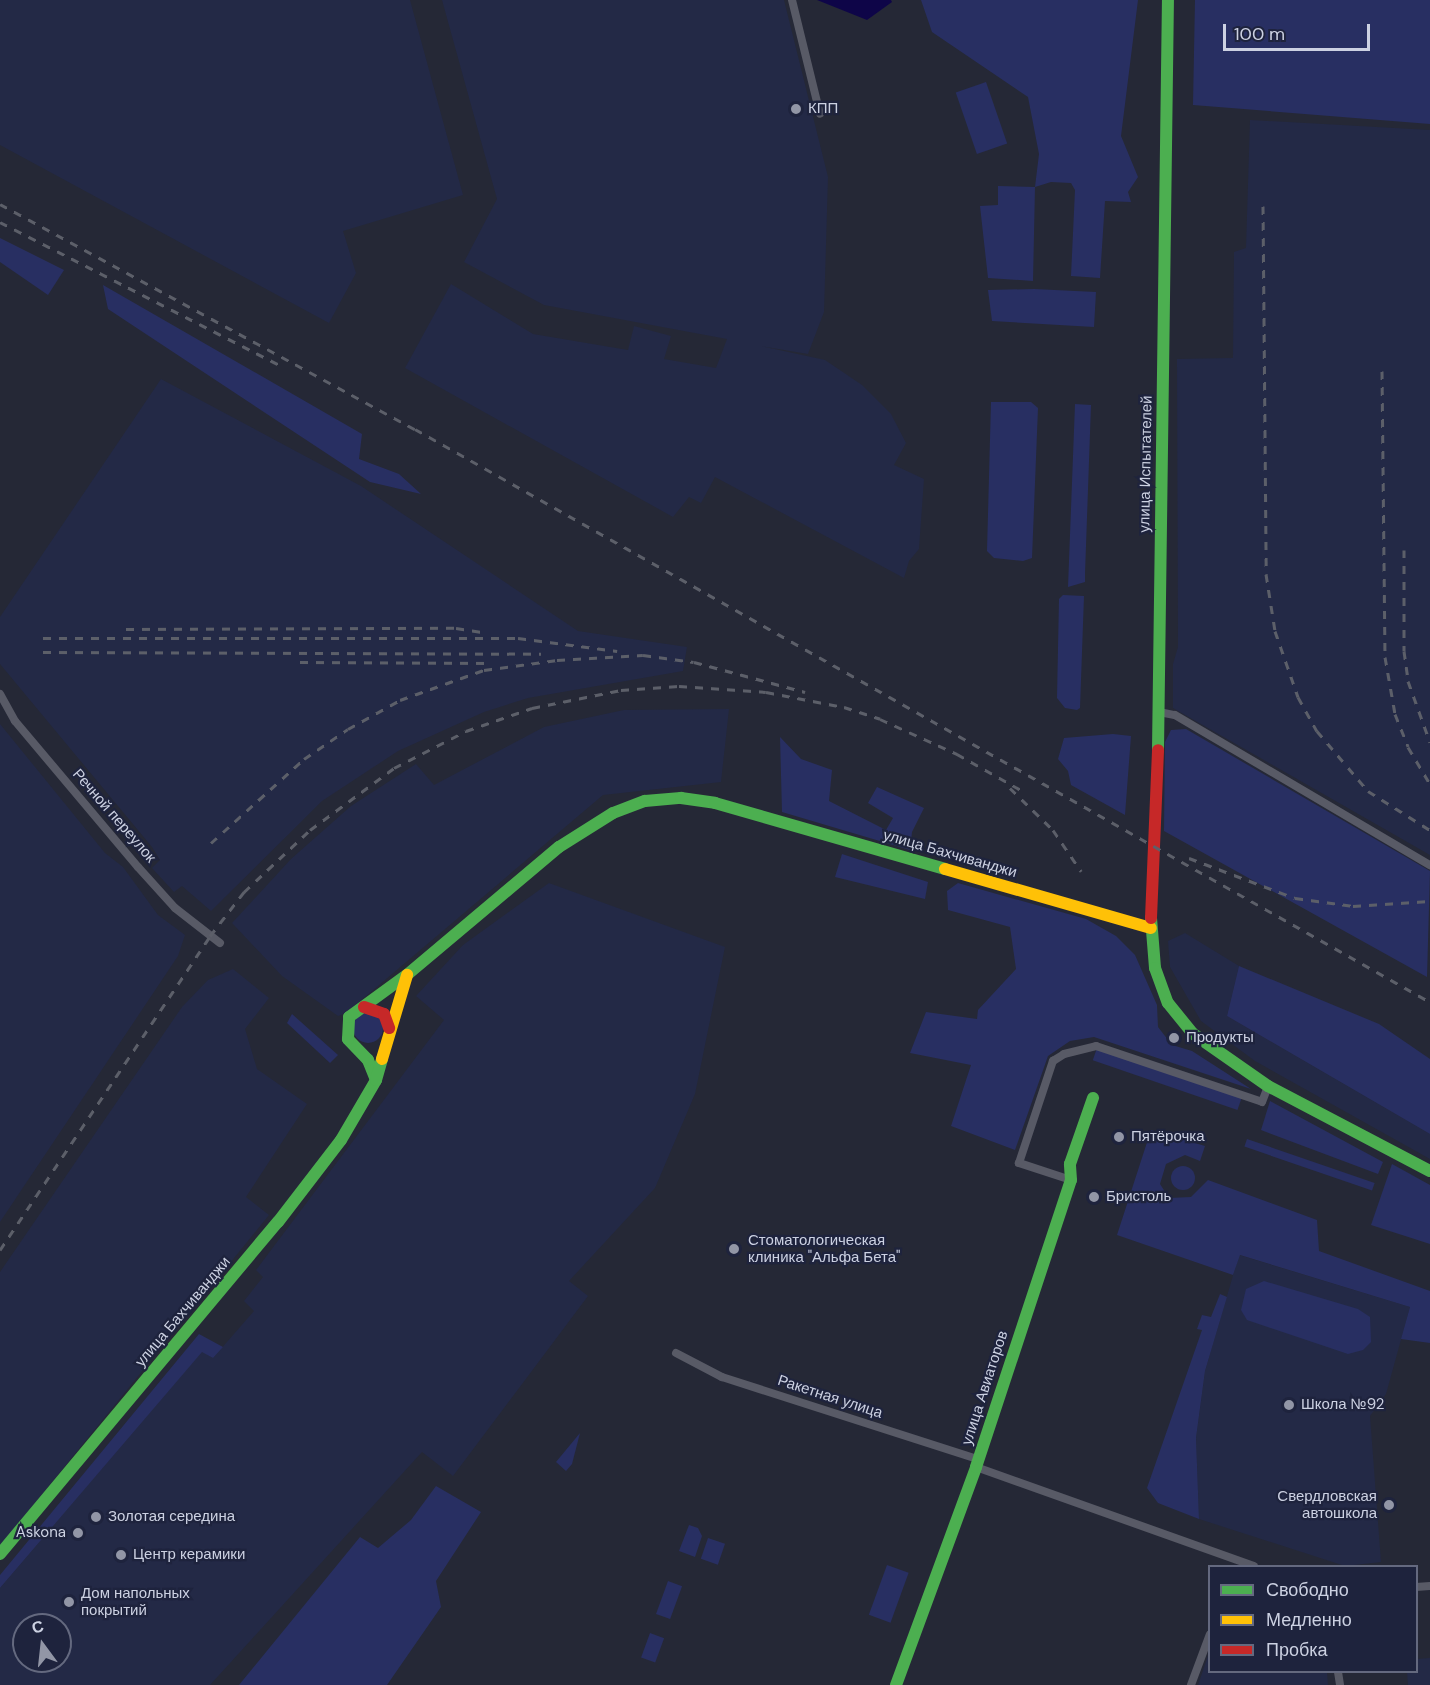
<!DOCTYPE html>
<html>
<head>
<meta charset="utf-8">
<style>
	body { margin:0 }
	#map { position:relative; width:1430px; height:1685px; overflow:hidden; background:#252836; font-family:"DM Sans",sans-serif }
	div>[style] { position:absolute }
	.built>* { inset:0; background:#232946 }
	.green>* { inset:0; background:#282f62; transform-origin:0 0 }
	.round { border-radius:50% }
	.water>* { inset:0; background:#0e0548 }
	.street>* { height:8px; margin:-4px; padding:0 4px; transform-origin:4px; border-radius:4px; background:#585a66 }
	.fast>* { height:12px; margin:-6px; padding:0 6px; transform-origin:6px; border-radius:6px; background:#4caf50 }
	.slow>* { height:12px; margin:-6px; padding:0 6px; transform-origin:6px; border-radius:6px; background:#ffc107 }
	.jam>* { height:12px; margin:-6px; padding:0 6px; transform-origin:6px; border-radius:6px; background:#c62828 }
	.rail>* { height:3px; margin-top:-1.5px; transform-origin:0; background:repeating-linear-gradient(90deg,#5c5f69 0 8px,transparent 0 16px) }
	.dots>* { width:16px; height:16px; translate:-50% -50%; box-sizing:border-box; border:3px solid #1e233d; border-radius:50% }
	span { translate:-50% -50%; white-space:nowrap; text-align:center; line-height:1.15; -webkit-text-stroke:4.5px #1e233d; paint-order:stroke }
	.poi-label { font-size:15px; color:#ccd1e2 }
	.left { translate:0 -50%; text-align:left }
	.right { translate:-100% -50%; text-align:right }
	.street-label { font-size:15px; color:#ccd1e2 }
	.legend { position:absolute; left:1208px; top:1565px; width:210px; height:108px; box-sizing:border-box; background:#1e233d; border:2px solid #64697f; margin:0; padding:8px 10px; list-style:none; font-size:18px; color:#ccd1e2 }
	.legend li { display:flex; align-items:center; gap:12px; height:30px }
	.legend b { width:30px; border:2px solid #64697f }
	.north { position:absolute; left:12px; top:1613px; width:60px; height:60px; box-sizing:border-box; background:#1e233d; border:2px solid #64697f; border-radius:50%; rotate:345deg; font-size:16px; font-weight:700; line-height:24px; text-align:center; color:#ccd1e2 }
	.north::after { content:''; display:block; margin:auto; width:21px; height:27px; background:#9296a6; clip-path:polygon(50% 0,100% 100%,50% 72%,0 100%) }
	.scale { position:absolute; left:1223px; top:24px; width:147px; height:27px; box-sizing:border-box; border:3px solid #ccd1e2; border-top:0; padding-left:8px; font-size:18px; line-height:21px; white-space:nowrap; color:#ccd1e2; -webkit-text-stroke:4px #1e233d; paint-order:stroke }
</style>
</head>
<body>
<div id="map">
	<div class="built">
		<div style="clip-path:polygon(0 0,410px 0,463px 195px,343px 231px,356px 273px,329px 323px,0 145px)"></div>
		<div style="clip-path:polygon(442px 0,784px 0,828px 177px,824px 312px,808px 354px,761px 346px,825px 360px,862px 385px,891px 414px,906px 443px,894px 465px,924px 479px,919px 549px,909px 561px,904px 578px,715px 477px,701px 503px,689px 497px,673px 517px,405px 368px,451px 284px,533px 334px,628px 350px,634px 326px,671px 336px,664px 359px,716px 368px,727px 339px,544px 305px,464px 262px,497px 199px)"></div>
		<div style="clip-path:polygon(1250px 120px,1430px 130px,1430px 855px,1173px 708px,1173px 664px,1178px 647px,1177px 359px,1233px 358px,1234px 252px,1246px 248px)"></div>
		<div style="clip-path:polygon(161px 379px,361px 486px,578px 631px,687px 647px,683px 671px,528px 698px,484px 712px,398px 751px,322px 801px,211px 911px,182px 886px,174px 892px,152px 868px,160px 860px,152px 847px,0 664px,0 617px)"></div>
		<div style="clip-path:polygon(729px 709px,721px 782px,603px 795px,346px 1013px,338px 1016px,282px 976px,232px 923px,291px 859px,351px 806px,416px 764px,434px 785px,544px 727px,624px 710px)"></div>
		<div style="clip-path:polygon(0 724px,105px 853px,123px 867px,158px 915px,185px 935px,178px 956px,0 1222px)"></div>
		<div style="clip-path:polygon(evenodd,549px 883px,725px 947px,695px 1094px,655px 1188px,569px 1281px,588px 1296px,453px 1476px,422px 1452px,210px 1685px,0 1685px,0 1588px,202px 1351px,213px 1358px,254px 1311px,244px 1301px,263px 1277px,256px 1270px,444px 1020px,416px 996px,463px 945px,549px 883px,24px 1625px,60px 1625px,60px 1661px,24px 1661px,24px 1625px)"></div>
		<div style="clip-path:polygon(1185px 933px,1239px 966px,1227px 1016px,1430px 1134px,1430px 1159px,1255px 1061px,1201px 1021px,1170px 967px,1168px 941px)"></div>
		<div style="clip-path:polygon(233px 969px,269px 998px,245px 1029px,257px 1069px,307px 1104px,246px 1197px,269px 1215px,0 1546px,0 1272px,182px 1007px,208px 980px)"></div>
		<div style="clip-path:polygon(1239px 1255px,1410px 1307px,1386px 1394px,1370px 1416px,1381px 1562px,1345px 1566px,1199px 1519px,1196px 1438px,1205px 1371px)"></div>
		<div style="clip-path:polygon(1209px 1653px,1210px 1672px,1327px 1672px,1328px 1685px,1198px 1685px)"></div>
		<div style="clip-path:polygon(1430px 1658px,1430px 1685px,1408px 1685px,1407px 1672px,1416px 1672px,1417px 1659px)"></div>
	</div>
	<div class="green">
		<div style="clip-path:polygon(921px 0,1138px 0,1121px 136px,1138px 177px,1128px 192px,1131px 202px,1105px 201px,1100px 278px,1071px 276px,1075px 190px,1071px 183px,1051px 182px,1035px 187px,1033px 281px,988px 278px,980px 206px,998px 205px,998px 186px,1035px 187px,1039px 154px,1028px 97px,932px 32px)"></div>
		<div style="clip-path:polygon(1195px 0,1430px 0,1430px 124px,1193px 105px)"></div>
		<div style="left:986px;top:82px;width:65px;height:32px;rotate:71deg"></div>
		<div style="clip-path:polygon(0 238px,64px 270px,48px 295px,0 262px)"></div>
		<div style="clip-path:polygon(103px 285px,362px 434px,359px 459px,399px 474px,421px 494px,370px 482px,108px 309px)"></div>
		<div style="clip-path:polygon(1034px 289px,1096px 292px,1094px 327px,992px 321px,988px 290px)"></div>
		<div style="clip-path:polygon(991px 402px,1031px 402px,1038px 408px,1032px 558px,1023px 561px,994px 558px,987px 551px)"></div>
		<div style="clip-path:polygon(1075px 404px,1091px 405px,1085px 574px,1085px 582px,1068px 587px)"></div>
		<div style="clip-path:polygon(1063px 595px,1084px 596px,1080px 708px,1077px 710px,1065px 708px,1057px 698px,1059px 599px)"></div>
		<div style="clip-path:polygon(1186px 729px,1430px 871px,1427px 977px,1164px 831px,1165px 742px,1171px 730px)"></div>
		<div style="clip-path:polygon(1113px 734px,1131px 736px,1125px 815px,1071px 785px,1068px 771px,1058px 759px,1064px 738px)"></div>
		<div style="clip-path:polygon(780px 737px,801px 759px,832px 770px,829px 801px,886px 830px,893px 818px,868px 803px,877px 787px,924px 808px,912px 832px,910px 850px,782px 812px)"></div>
		<div style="clip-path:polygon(842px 854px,928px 882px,925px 899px,835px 877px)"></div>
		<div style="clip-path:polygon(958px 883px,1086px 919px,1116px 936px,1135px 955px,1157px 1005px,1158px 1027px,1172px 1045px,1192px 1051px,1251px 1089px,1094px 1037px,1070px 1041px,1048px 1056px,1015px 1150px,951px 1126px,971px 1065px,910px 1053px,926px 1012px,977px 1019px,978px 1010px,1016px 969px,1010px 927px,948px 910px,947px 891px)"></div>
		<div style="clip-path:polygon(1239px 966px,1379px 1024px,1430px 1059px,1430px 1134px,1227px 1016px)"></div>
		<div class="round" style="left:353px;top:1013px;width:30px;height:30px"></div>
		<div style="clip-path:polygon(292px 1014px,338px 1055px,330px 1063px,287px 1023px)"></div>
		<div style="left:1097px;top:1048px;width:153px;height:13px;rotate:19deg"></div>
		<div style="clip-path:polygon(1270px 1101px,1383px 1162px,1378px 1174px,1261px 1130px)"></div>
		<div style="clip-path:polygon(1151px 1130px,1205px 1146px,1200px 1161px,1185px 1155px,1166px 1164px,1160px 1184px,1169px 1198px,1191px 1197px,1208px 1180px,1317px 1220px,1319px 1251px,1430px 1291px,1430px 1343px,1401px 1339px,1410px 1307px,1240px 1255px,1233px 1275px,1117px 1235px)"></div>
		<div style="left:1247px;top:1139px;width:135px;height:8px;rotate:19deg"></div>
		<div style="clip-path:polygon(1392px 1164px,1430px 1185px,1430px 1244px,1371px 1225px)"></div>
		<div class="round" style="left:1171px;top:1166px;width:24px;height:24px"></div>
		<div style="clip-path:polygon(1264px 1281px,1358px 1309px,1370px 1317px,1371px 1342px,1363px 1350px,1348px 1354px,1247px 1320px,1241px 1310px,1246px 1289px)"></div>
		<div style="clip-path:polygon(1220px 1294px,1227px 1297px,1205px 1371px,1196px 1438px,1199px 1519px,1158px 1503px,1147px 1488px,1202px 1330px,1197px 1329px,1202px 1315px,1211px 1317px)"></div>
		<div style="clip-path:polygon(199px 1334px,223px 1347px,213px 1358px,202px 1352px,0 1588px,0 1575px)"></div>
		<div style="clip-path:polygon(580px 1433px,572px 1464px,566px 1471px,556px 1462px)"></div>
		<div style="clip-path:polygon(436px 1486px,481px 1512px,436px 1581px,441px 1607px,387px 1685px,239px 1685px,360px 1537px,378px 1548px,411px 1520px)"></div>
		<div style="clip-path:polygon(689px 1525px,698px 1528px,702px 1536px,695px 1557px,679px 1551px)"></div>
		<div style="left:708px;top:1538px;width:18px;height:22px;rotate:19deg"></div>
		<div style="left:887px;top:1565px;width:23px;height:53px;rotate:20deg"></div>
		<div style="left:668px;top:1581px;width:15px;height:35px;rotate:20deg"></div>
		<div style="left:650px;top:1633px;width:15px;height:26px;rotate:20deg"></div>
	</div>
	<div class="water">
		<div style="clip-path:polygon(817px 0,891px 0,892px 2px,867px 20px)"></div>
	</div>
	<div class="street">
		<div style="left:792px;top:0;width:117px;rotate:76.2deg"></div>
		<div style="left:0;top:694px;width:31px;rotate:61deg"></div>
		<div style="left:15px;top:721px;width:191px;rotate:49.9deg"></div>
		<div style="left:138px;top:867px;width:55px;rotate:47.9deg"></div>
		<div style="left:175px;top:908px;width:57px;rotate:37.9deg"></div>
		<div style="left:1159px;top:712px;width:16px;rotate:11deg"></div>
		<div style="left:1175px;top:715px;width:296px;rotate:30.5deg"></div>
		<div style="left:1071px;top:1180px;width:55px;rotate:-161.9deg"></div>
		<div style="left:1019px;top:1163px;width:108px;rotate:-71.6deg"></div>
		<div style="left:1053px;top:1061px;width:13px;rotate:-32deg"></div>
		<div style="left:1064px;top:1054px;width:33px;rotate:-14deg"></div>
		<div style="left:1096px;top:1046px;width:175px;rotate:18.6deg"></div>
		<div style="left:1262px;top:1102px;width:17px;rotate:-69deg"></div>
		<div style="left:676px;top:1353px;width:52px;rotate:27.6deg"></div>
		<div style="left:722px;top:1377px;width:269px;rotate:17.8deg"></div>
		<div style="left:976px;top:1467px;width:295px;rotate:19.6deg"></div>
		<div style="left:1416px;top:1587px;width:14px;rotate:-4deg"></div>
		<div style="left:1338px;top:1672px;width:13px;rotate:81deg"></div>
		<div style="left:1191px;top:1685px;width:54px;rotate:-69.6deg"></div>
	</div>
	<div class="fast">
		<div style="left:1158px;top:750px;width:750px;rotate:-89.24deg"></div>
		<div style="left:1151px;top:918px;width:50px;rotate:85.4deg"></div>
		<div style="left:1155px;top:968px;width:37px;rotate:70deg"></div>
		<div style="left:1168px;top:1003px;width:38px;rotate:51deg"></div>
		<div style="left:1192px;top:1033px;width:93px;rotate:34.9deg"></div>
		<div style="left:1268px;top:1086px;width:183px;rotate:27.7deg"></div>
		<div style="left:376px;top:1080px;width:22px;rotate:-112deg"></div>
		<div style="left:368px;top:1060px;width:29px;rotate:-134deg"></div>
		<div style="left:348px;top:1039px;width:22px;rotate:-87deg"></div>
		<div style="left:349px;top:1017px;width:73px;rotate:-36.1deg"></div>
		<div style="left:408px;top:974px;width:197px;rotate:-40.1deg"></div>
		<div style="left:559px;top:847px;width:64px;rotate:-32.2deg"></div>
		<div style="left:613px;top:813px;width:34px;rotate:-21deg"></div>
		<div style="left:645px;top:801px;width:36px;rotate:-5deg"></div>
		<div style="left:681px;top:798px;width:34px;rotate:8deg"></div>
		<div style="left:715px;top:803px;width:239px;rotate:16deg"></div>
		<div style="left:0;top:1554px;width:433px;rotate:-50.1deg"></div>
		<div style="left:278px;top:1222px;width:103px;rotate:-52.5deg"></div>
		<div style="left:341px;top:1140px;width:69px;rotate:-59.7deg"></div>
		<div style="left:376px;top:1080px;width:22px;rotate:-74deg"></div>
		<div style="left:896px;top:1685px;width:232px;rotate:-69.8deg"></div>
		<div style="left:976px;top:1467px;width:302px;rotate:-71.7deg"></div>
		<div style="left:1071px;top:1180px;width:16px;rotate:-94deg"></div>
		<div style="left:1070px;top:1164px;width:70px;rotate:-70.8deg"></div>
	</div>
	<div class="slow">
		<div style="left:945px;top:869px;width:214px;rotate:16deg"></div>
		<div style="left:382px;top:1059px;width:88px;rotate:-73.4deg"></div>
	</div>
	<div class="jam">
		<div style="left:1151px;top:918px;width:168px;rotate:-87.6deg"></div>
		<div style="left:364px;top:1007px;width:21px;rotate:19deg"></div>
		<div style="left:384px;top:1014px;width:15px;rotate:70deg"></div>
	</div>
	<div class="rail">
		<div style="left:0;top:204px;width:472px;rotate:28.5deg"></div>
		<div style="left:415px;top:429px;width:1166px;rotate:29.45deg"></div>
		<div style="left:1263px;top:206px;width:368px;rotate:89.5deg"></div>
		<div style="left:1266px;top:574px;width:58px;rotate:81deg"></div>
		<div style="left:1275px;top:631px;width:70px;rotate:70.8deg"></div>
		<div style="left:1298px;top:697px;width:39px;rotate:61deg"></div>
		<div style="left:1317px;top:731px;width:79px;rotate:49.6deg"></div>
		<div style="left:1368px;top:791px;width:73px;rotate:32.2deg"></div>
		<div style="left:0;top:222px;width:317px;rotate:27.1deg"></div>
		<div style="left:1382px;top:371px;width:286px;rotate:89.4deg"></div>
		<div style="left:1385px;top:657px;width:58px;rotate:80deg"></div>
		<div style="left:1395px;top:714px;width:35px;rotate:68deg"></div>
		<div style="left:1408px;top:747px;width:43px;rotate:59.3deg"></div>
		<div style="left:1404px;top:550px;width:101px;rotate:90deg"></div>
		<div style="left:1404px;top:651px;width:30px;rotate:82deg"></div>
		<div style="left:1408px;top:681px;width:65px;rotate:70.2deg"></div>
		<div style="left:126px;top:629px;width:330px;rotate:-0.2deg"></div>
		<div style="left:456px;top:628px;width:26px;rotate:9deg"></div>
		<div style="left:43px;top:638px;width:475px"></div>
		<div style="left:518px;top:638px;width:100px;rotate:7.5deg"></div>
		<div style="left:43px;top:652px;width:498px;rotate:0.2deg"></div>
		<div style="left:300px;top:662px;width:192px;rotate:0.3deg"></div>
		<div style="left:1010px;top:788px;width:60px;rotate:44.3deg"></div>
		<div style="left:1053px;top:830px;width:50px;rotate:55.7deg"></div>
		<div style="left:211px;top:843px;width:125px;rotate:-42.1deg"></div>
		<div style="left:304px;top:759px;width:53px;rotate:-34.3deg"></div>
		<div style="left:348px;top:729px;width:60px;rotate:-29.1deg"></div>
		<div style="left:400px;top:700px;width:89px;rotate:-19.7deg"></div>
		<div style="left:484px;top:670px;width:74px;rotate:-7.8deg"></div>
		<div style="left:557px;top:660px;width:86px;rotate:-3.3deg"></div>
		<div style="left:643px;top:655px;width:51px;rotate:7.8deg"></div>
		<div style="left:694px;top:662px;width:115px;rotate:15.1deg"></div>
		<div style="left:1189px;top:858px;width:113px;rotate:20.7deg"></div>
		<div style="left:1295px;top:898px;width:59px;rotate:7.9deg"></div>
		<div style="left:1353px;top:906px;width:77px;rotate:-3.7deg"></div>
		<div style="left:0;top:1250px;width:378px;rotate:-56.2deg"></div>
		<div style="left:210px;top:936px;width:56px;rotate:-52.3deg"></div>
		<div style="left:244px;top:892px;width:91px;rotate:-43.2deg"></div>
		<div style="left:310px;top:830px;width:104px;rotate:-36.4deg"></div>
		<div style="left:394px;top:768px;width:81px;rotate:-27.2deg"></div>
		<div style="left:466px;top:731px;width:70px;rotate:-19.2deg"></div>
		<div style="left:532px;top:708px;width:91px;rotate:-11.4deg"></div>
		<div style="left:621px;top:690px;width:58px;rotate:-3.9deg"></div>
		<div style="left:679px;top:686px;width:87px;rotate:3.9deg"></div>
		<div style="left:766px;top:692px;width:79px;rotate:10.9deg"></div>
		<div style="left:844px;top:707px;width:38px;rotate:18deg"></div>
		<div style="left:880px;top:719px;width:85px;rotate:24.4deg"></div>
		<div style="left:957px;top:754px;width:73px;rotate:29.4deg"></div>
	</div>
	<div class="dots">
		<div style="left:796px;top:109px;background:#9296a6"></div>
		<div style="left:1174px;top:1038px;background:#9296a6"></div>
		<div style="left:1119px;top:1137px;background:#9296a6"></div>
		<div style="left:1094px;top:1197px;background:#9296a6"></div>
		<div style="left:734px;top:1249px;background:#9296a6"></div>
		<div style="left:1289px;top:1405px;background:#9296a6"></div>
		<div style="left:1389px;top:1505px;background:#9296a6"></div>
		<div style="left:96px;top:1517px;background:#9296a6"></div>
		<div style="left:78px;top:1533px;background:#9296a6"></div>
		<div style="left:121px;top:1555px;background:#9296a6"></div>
		<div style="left:69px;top:1602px;background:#9296a6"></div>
	</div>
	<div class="poi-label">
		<span class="left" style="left:808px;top:109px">КПП</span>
		<span class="left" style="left:1186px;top:1038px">Продукты</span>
		<span class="left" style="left:1131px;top:1137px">Пятёрочка</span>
		<span class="left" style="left:1106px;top:1197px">Бристоль</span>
		<span class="left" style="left:748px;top:1249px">Стоматологическая<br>клиника "Альфа Бета"</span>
		<span class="left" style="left:1301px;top:1405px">Школа №92</span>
		<span class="right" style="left:1377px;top:1505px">Свердловская<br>автошкола</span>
		<span class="left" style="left:108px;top:1517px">Золотая середина</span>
		<span class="right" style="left:66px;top:1533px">Askona</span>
		<span class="left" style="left:133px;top:1555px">Центр керамики</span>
		<span class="left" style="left:81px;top:1602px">Дом напольных<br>покрытий</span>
	</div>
	<div class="street-label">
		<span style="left:1146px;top:464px;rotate:-89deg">улица Испытателей</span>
		<span style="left:114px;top:816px;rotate:49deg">Речной переулок</span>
		<span style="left:950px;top:854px;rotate:16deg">улица Бахчиванджи</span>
		<span style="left:183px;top:1312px;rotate:-50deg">улица Бахчиванджи</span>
		<span style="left:985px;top:1388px;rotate:-72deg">улица Авиаторов</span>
		<span style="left:830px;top:1397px;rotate:18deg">Ракетная улица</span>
	</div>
	<ul class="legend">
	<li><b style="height:8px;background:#4caf50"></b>Свободно</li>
	<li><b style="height:8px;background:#ffc107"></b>Медленно</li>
	<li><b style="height:8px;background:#c62828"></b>Пробка</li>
	</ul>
	<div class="north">С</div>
	<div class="scale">100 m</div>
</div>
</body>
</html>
